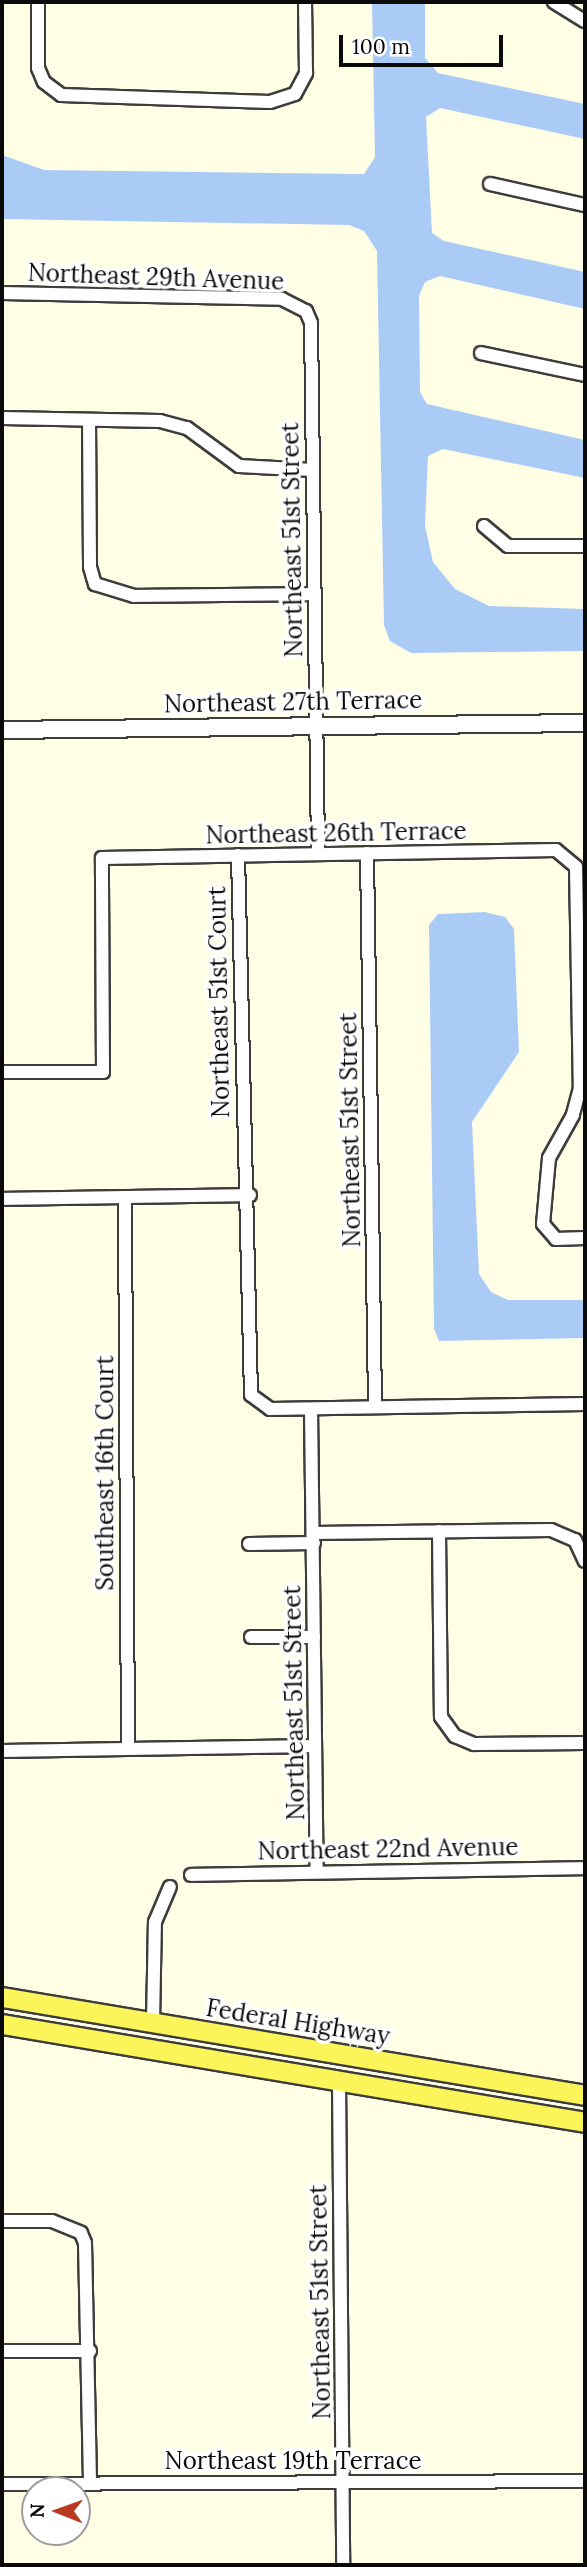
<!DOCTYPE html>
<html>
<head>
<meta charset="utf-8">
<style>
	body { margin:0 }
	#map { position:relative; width:587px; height:2567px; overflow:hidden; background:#ffffe6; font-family:Lora,serif }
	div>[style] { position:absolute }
	.water>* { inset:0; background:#abcbf7 }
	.roads { filter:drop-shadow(2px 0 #3d3d3d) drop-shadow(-2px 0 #3d3d3d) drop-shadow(0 2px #3d3d3d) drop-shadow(0 -2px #3d3d3d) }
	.minor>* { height:12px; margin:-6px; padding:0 6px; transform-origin:6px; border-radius:6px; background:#fff }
	.tertiary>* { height:16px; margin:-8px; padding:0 8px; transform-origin:8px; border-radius:8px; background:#fff }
	.primary>* { height:19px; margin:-9.5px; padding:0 9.5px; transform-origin:9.5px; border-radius:9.5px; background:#fbf55a }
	span { translate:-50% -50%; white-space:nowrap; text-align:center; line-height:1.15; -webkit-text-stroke:7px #fff; paint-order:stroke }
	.street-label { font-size:24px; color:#0a0a0a }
	.frame { position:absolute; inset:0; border:4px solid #0a0a0a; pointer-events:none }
	.north { position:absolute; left:21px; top:2476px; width:70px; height:70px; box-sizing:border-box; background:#fff; border:2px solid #9d9d9d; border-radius:50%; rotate:271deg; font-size:19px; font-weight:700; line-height:28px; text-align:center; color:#0a0a0a }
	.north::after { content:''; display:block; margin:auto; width:24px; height:32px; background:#ba3921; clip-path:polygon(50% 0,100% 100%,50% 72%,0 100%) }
	.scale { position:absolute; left:339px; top:35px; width:164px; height:32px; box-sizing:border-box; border:4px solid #0a0a0a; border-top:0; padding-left:9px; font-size:21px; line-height:24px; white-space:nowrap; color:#0a0a0a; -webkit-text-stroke:5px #fff; paint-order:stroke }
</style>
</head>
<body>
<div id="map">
	<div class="water">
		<div style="clip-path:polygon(372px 2px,425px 2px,425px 58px,438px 73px,585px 104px,585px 139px,440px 108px,426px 117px,432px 233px,444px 241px,585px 272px,585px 309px,440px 276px,425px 282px,419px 296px,420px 392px,427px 404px,585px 440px,585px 478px,443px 449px,428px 456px,425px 526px,433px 562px,455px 589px,489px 606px,585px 609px,585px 651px,411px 653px,390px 641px,384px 625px,377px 251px,364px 231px,349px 225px,2px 219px,2px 155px,44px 170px,364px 174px,375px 157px)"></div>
		<div style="clip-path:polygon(485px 912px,505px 917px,514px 929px,519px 1052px,472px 1122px,479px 1274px,491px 1292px,508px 1300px,585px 1300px,585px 1338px,439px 1341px,434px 1329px,429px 925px,438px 914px)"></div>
	</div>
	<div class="roads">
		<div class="minor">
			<div style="left:38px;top:2px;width:66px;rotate:90deg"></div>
			<div style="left:38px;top:68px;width:15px;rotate:67deg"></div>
			<div style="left:44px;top:82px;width:21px;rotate:37deg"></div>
			<div style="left:61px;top:95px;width:209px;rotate:1.9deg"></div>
			<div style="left:270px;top:102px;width:26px;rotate:-18deg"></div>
			<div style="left:295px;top:94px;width:24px;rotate:-62deg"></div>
			<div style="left:306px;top:73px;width:71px;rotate:-90.8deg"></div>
			<div style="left:554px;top:2px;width:36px;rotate:32deg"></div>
			<div style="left:490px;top:184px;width:97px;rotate:12.5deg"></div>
			<div style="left:2px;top:293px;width:280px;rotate:1.2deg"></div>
			<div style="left:282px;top:299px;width:27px;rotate:27deg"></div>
			<div style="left:306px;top:311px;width:13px;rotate:67deg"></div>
			<div style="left:311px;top:323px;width:531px;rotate:89.24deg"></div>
			<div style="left:481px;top:353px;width:106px;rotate:11.9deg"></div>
			<div style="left:2px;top:418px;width:158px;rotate:1.1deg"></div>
			<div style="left:160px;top:421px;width:28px;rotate:15deg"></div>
			<div style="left:187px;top:428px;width:64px;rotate:36.2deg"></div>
			<div style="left:239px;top:466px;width:74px;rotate:3.1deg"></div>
			<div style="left:89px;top:420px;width:147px;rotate:89.6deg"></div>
			<div style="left:90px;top:567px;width:18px;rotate:74deg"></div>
			<div style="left:95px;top:584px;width:41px;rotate:17.1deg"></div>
			<div style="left:134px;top:596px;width:180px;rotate:-0.6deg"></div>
			<div style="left:484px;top:526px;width:31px;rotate:40deg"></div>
			<div style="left:508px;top:546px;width:77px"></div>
			<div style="left:367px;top:853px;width:554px;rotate:89.17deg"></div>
			<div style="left:238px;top:855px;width:540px;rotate:88.62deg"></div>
			<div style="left:251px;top:1395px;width:24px;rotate:36deg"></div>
			<div style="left:270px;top:1409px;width:315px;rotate:-0.9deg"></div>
			<div style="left:2px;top:1072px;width:101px"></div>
			<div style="left:103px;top:1072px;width:214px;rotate:-90.3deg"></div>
			<div style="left:102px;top:858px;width:454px;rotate:-1deg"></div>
			<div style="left:556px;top:850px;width:26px;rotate:40deg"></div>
			<div style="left:576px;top:867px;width:221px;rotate:89deg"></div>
			<div style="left:580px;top:1088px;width:28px;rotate:105deg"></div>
			<div style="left:573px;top:1115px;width:49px;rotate:119.2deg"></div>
			<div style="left:549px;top:1158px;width:66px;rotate:95.2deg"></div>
			<div style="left:543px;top:1224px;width:20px;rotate:49deg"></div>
			<div style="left:556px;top:1239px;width:29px;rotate:-2deg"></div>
			<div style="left:125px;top:1197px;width:551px;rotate:89.69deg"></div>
			<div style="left:2px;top:1199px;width:248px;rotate:-0.9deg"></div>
			<div style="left:311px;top:1409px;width:462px;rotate:89.3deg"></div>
			<div style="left:439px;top:1531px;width:186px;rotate:89.4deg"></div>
			<div style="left:441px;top:1717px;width:24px;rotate:54deg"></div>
			<div style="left:455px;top:1736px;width:21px;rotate:23deg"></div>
			<div style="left:474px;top:1744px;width:111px;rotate:-0.5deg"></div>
			<div style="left:314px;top:1533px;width:237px;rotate:-0.7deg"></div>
			<div style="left:551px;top:1530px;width:26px;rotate:23deg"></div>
			<div style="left:575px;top:1540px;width:23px;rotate:65deg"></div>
			<div style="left:249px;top:1544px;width:65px;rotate:-0.9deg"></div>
			<div style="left:251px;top:1637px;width:63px"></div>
			<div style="left:2px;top:1751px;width:313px;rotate:-0.9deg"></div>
			<div style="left:191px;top:1875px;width:394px;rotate:-1deg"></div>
			<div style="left:153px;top:2023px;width:101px;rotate:-88.9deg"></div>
			<div style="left:155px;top:1922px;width:38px;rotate:-67deg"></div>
			<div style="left:339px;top:2081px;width:484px;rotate:89.5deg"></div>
			<div style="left:2px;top:2221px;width:50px"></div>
			<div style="left:52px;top:2221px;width:31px;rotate:22deg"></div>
			<div style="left:81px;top:2233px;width:11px;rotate:68deg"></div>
			<div style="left:85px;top:2243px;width:241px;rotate:88.8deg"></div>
			<div style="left:2px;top:2351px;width:88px"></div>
			<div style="left:2px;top:2484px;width:583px;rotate:-0.29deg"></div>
		</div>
		<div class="tertiary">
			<div style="left:2px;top:730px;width:583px;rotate:-0.69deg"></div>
		</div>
		<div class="primary">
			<div style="left:2px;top:1997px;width:591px;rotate:9.54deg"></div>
			<div style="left:2px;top:2024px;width:591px;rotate:9.54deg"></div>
		</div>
	</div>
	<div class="street-label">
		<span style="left:156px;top:277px;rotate:2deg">Northeast 29th Avenue</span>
		<span style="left:292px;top:540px;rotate:-91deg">Northeast 51st Street</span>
		<span style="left:293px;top:702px;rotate:-1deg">Northeast 27th Terrace</span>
		<span style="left:336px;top:833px;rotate:-1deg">Northeast 26th Terrace</span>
		<span style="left:219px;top:1002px;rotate:-91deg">Northeast 51st Court</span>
		<span style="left:350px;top:1130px;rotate:-91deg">Northeast 51st Street</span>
		<span style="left:105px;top:1473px;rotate:-90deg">Southeast 16th Court</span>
		<span style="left:294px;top:1703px;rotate:-91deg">Northeast 51st Street</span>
		<span style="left:388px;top:1849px;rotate:-1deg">Northeast 22nd Avenue</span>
		<span style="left:298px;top:2022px;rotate:9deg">Federal Highway</span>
		<span style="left:320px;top:2302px;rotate:-91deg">Northeast 51st Street</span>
		<span style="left:293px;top:2461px">Northeast 19th Terrace</span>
	</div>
	<div class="frame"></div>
	<div class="north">N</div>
	<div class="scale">100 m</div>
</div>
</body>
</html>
